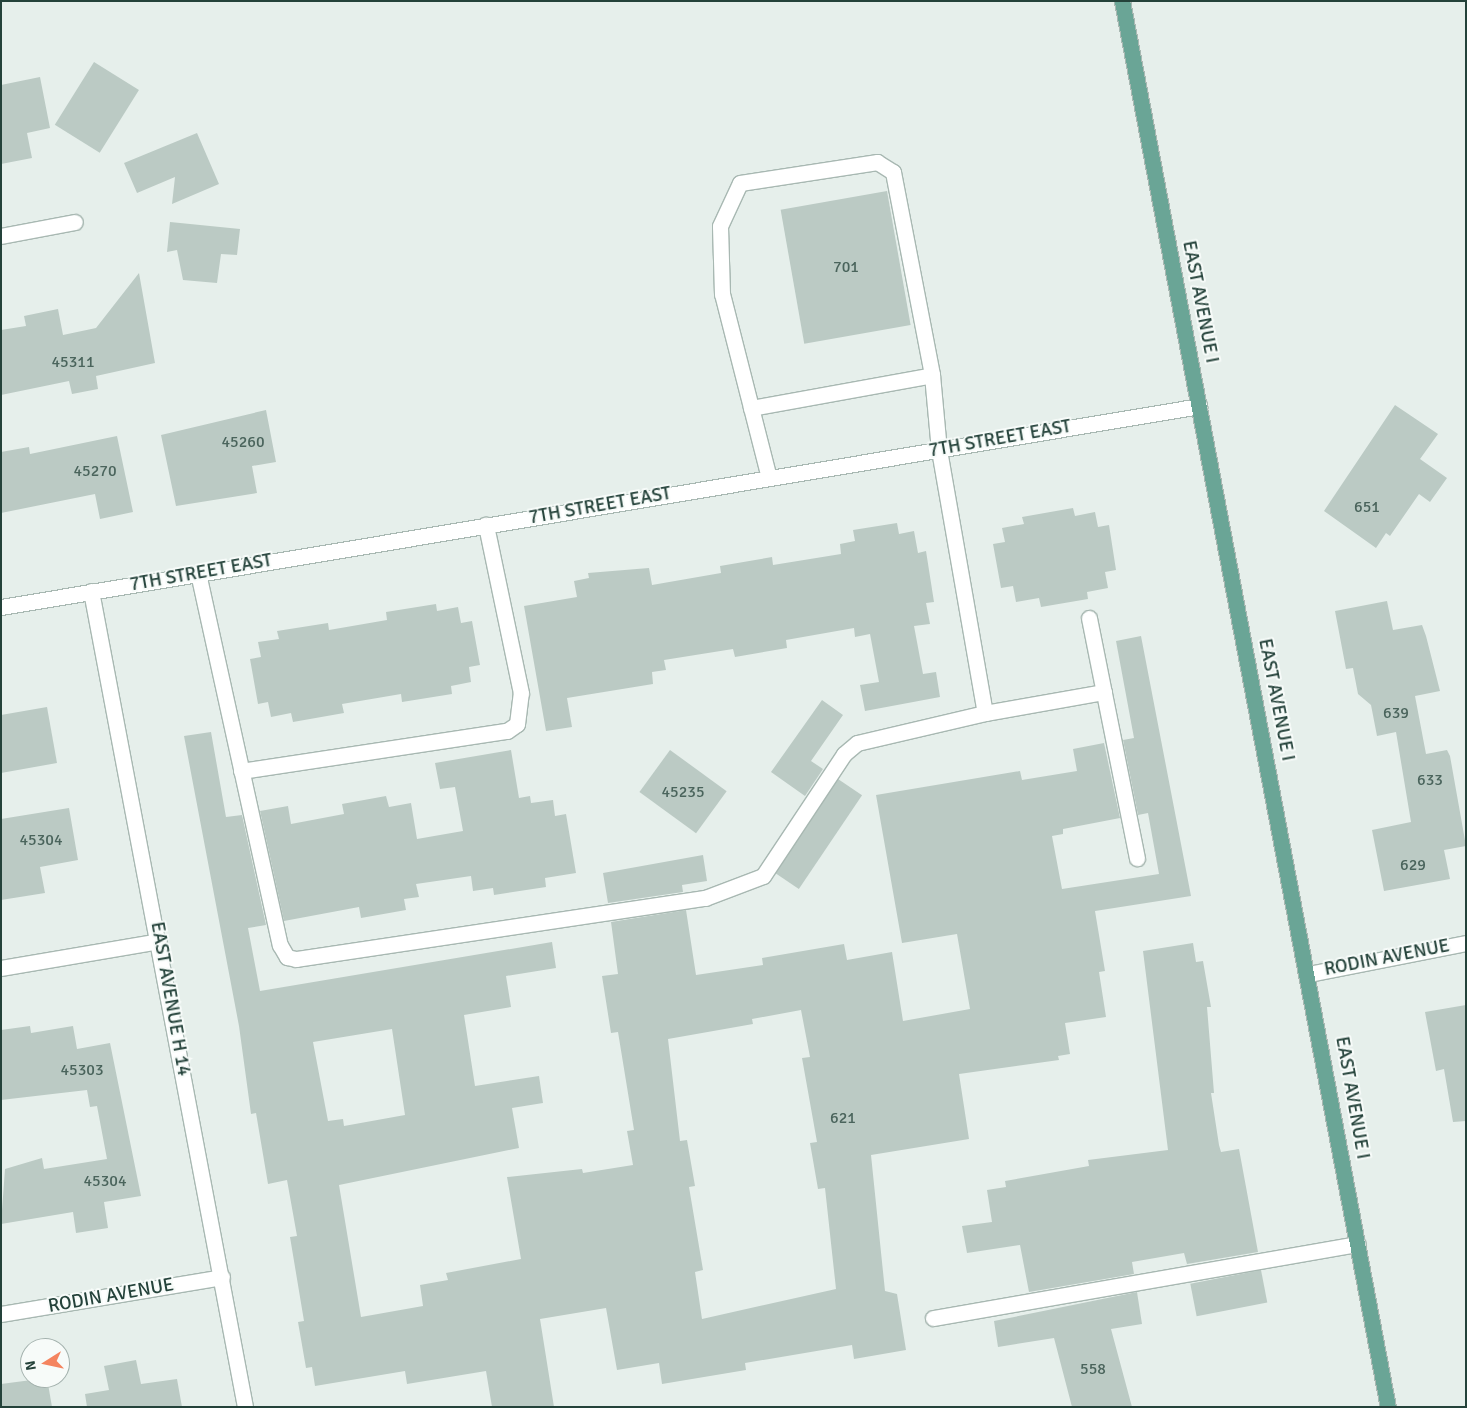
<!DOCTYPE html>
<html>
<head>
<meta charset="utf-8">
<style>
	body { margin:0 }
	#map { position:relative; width:1467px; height:1408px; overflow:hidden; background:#e6efeb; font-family:Signika,sans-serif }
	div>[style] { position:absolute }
	.building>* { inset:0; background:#bbcac4; transform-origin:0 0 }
	.roads { filter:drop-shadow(1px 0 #a8b8b2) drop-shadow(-1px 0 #a8b8b2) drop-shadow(0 1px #a8b8b2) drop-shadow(0 -1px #a8b8b2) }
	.minor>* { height:15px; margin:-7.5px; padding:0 7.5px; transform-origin:7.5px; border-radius:7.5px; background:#fff }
	.major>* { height:15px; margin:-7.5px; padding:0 7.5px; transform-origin:7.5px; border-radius:7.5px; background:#6aa596 }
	span { translate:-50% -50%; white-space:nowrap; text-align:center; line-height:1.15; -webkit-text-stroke:4px #f7fbf9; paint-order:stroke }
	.number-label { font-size:16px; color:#4a645c }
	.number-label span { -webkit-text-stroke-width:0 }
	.street-label { font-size:19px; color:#24423a }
	.frame { position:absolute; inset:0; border:2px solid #24423a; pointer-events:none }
	.north { position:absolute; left:20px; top:1338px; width:50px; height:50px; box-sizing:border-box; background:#f7fbf9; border:1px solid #a3b1ad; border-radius:50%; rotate:260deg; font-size:14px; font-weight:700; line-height:20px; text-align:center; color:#24423a }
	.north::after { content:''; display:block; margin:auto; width:18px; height:22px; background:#f4845f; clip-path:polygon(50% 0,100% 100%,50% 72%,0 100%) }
</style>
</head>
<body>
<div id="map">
	<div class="building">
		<div style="left:94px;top:62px;width:53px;height:74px;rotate:32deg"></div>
		<div style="clip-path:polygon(40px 77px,50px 128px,27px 133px,32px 158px,1px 164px,1px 85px)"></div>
		<div style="clip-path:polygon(197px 133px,219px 184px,172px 204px,175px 177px,137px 193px,124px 163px)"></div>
		<div style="left:887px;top:191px;width:136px;height:108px;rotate:80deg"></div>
		<div style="clip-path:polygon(170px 222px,240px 229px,237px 255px,221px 254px,217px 283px,183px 280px,177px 250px,167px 252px)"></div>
		<div style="clip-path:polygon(139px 273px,155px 363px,96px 376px,98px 389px,72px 394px,69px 381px,1px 395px,1px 330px,26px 326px,24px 316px,58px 309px,63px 335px,96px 328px)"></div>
		<div style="clip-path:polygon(1395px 405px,1438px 434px,1420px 459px,1447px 478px,1430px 502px,1419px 494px,1390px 536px,1386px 533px,1376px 548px,1324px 511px)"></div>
		<div style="clip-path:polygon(266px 410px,276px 462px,252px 466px,257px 493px,176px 506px,161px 435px)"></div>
		<div style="clip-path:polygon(117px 436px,133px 512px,100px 519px,95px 494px,1px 513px,1px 452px,29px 447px,30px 454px)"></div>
		<div style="clip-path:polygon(1073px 508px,1075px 516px,1095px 512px,1098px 527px,1109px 525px,1116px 570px,1105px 572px,1108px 588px,1087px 592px,1088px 599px,1041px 607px,1039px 598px,1016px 602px,1013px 586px,1001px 588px,993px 544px,1005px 542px,1002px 528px,1024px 524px,1022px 517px)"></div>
		<div style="clip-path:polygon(897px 523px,899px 534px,914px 531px,918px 553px,926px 551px,934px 602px,926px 603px,930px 624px,914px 626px,923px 674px,936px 672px,940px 697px,865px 711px,860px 685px,879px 682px,870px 634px,855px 637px,854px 628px,786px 640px,787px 648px,735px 657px,733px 649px,664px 660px,666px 670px,652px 672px,653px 684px,567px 698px,572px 727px,546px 731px,524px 606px,577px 597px,574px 581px,589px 578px,588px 573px,649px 568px,652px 585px,721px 573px,720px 566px,772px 557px,773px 565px,841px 554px,840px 544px,855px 541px,853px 530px)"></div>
		<div style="clip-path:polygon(1387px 601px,1393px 630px,1422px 625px,1426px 636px,1440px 691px,1415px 696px,1426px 754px,1447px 750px,1450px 756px,1466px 846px,1444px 850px,1450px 879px,1384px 891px,1372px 830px,1411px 822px,1396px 732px,1377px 736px,1371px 705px,1358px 694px,1353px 668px,1346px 669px,1335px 611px)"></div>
		<div style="clip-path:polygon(436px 604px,437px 611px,458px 607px,461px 623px,472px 621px,480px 665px,469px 667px,471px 682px,451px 686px,452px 694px,402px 702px,401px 694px,342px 704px,344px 713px,293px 722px,291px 713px,271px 717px,268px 702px,258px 704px,250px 659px,261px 657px,258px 642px,279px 639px,277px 631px,328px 623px,329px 630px,387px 620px,386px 612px)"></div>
		<div style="clip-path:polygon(evenodd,1141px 636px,1191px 896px,1095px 911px,1105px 971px,1099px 972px,1106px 1017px,1065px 1023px,1070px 1054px,1058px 1056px,1059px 1060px,959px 1074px,969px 1139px,871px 1155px,885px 1291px,897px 1294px,906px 1350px,854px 1359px,852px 1345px,745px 1363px,746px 1370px,662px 1384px,659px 1363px,617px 1370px,606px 1308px,540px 1319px,554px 1407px,492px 1407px,486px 1371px,407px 1384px,405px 1371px,315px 1386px,312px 1367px,306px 1368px,298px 1322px,304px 1321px,290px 1237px,297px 1236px,287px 1180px,268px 1184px,256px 1113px,251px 1114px,239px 1026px,184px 736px,211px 732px,226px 817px,242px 815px,266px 925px,248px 928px,260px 991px,552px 942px,556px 968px,506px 976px,511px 1007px,464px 1015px,475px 1086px,539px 1076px,543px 1103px,512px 1108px,519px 1148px,339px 1185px,361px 1317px,423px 1306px,420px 1285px,448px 1280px,446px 1273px,521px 1259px,507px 1177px,582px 1169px,583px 1173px,633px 1165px,627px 1131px,634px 1130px,618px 1032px,611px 1033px,602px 976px,618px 974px,611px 922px,686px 910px,696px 975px,763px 965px,762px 958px,844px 944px,847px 960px,892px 952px,903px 1021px,970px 1009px,957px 934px,902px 943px,876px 795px,1020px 771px,1022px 780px,1077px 771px,1073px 749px,1104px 743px,1120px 818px,1063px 829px,1063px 834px,1052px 836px,1062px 889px,1159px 874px,1148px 813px,1138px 815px,1123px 740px,1134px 738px,1116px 641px,1141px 636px,801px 1010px,810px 1057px,802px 1058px,817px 1142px,810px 1143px,818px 1189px,825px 1188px,836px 1289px,702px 1319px,695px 1272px,703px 1270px,689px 1187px,695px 1186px,687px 1140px,680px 1141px,668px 1039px,753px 1024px,752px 1019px,801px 1010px,1141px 636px,392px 1029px,405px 1115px,344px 1126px,343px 1119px,328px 1121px,313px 1042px,392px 1029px)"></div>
		<div style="clip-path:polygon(822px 700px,843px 715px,811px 761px,823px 769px,805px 796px,771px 772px)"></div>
		<div style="clip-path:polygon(47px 707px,57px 763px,1px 773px,1px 715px)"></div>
		<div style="clip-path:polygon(511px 750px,519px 798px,530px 796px,531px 803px,553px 800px,555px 816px,566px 814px,576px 873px,545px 878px,546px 887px,494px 895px,493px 888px,473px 891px,471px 876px,416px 884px,419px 897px,404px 899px,406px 910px,361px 918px,359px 907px,284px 921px,260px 811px,288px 806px,291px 824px,344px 814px,342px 804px,386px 796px,389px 807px,411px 803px,417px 839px,463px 831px,455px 787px,440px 789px,435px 763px)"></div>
		<div style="left:670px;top:750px;width:70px;height:52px;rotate:36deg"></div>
		<div style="left:838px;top:779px;width:29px;height:113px;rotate:34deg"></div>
		<div style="clip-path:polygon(69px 808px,78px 860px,40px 867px,45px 893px,1px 900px,1px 819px)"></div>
		<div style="clip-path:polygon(703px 855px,707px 881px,682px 885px,683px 892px,608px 903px,603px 873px)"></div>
		<div style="clip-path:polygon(1193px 943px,1196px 962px,1203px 961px,1211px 1007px,1207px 1007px,1214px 1093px,1211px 1093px,1219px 1145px,1221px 1152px,1239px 1149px,1258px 1252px,1187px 1264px,1184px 1253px,1132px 1262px,1134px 1274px,1029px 1292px,1020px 1245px,967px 1253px,962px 1226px,992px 1222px,987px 1190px,1006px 1187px,1005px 1181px,1089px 1166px,1088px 1160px,1168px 1150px,1143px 951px)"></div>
		<div style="clip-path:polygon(1466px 1005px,1466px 1121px,1453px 1122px,1444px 1069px,1436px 1071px,1425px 1012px)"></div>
		<div style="clip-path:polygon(30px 1026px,31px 1033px,73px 1026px,77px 1049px,110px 1043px,141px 1196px,104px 1202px,108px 1228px,76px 1233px,73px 1212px,1px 1224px,5px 1169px,42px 1158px,44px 1169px,107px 1159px,97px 1106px,90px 1107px,87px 1090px,1px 1100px,1px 1030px)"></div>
		<div style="left:1261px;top:1270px;width:33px;height:72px;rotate:79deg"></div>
		<div style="clip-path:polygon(1137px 1292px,1142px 1324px,1111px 1329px,1132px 1407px,1072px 1407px,1054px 1338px,998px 1347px,994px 1321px)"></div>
		<div style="clip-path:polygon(136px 1360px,141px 1384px,177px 1379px,182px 1407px,87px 1407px,85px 1394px,109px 1390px,104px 1366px)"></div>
		<div style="clip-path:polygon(47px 1378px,52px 1407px,1px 1407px,1px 1384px)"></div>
	</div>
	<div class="roads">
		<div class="minor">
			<div style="left:1px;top:236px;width:75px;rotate:-10.7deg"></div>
			<div style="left:751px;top:408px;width:184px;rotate:-10.3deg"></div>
			<div style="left:769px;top:478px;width:190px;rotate:-104.3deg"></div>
			<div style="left:722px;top:294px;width:68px;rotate:-91.7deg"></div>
			<div style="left:720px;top:226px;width:47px;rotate:-65.1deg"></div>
			<div style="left:740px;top:183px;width:139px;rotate:-8.7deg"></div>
			<div style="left:877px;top:162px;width:19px;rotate:32deg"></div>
			<div style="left:893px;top:172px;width:207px;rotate:79.1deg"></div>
			<div style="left:932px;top:375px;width:75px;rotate:84.7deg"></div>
			<div style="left:939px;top:450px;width:267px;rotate:80.1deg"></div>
			<div style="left:198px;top:573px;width:381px;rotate:77.6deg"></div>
			<div style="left:280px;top:945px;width:14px;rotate:60deg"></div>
			<div style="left:287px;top:957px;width:9px;rotate:13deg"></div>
			<div style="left:296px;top:959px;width:414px;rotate:-8.5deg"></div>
			<div style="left:705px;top:898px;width:62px;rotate:-20.8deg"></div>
			<div style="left:763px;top:876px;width:146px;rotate:-56.4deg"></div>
			<div style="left:844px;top:754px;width:17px;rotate:-40deg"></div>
			<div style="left:857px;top:743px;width:131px;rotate:-13.2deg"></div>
			<div style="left:985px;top:713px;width:121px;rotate:-10deg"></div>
			<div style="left:91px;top:591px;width:830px;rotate:79.31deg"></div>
			<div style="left:1px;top:607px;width:1215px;rotate:-9.52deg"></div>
			<div style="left:1089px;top:618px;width:245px;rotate:78.7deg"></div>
			<div style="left:241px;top:771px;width:269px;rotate:-8.6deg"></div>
			<div style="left:507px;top:731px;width:12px;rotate:-35deg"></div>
			<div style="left:517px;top:724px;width:31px;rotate:-83deg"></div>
			<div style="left:521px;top:693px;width:172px;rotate:-101.8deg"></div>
			<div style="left:1px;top:968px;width:160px;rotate:-9.7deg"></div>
			<div style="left:1309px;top:974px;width:160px;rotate:-11.2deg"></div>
			<div style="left:1px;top:1314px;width:224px;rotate:-9.5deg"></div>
			<div style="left:933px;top:1318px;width:431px;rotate:-9.9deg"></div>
		</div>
		<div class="major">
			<div style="left:1122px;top:1px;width:1431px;rotate:79.29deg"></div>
		</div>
	</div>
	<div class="number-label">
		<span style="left:846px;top:267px">701</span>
		<span style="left:73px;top:362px">45311</span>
		<span style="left:243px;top:442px">45260</span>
		<span style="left:95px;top:471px">45270</span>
		<span style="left:1367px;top:507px">651</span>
		<span style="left:1396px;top:713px">639</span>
		<span style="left:1430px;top:780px">633</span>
		<span style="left:683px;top:792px">45235</span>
		<span style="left:41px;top:840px">45304</span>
		<span style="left:1413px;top:865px">629</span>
		<span style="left:82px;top:1070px">45303</span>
		<span style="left:843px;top:1118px">621</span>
		<span style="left:105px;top:1181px">45304</span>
		<span style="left:1093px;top:1369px">558</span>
	</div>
	<div class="street-label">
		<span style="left:1200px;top:302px;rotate:79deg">EAST AVENUE I</span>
		<span style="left:1000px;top:439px;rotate:-10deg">7TH STREET EAST</span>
		<span style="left:600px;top:506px;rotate:-10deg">7TH STREET EAST</span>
		<span style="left:201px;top:573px;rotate:-10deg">7TH STREET EAST</span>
		<span style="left:1276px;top:700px;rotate:79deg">EAST AVENUE I</span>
		<span style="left:1387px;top:958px;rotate:-11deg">RODIN AVENUE</span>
		<span style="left:170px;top:999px;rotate:80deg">EAST AVENUE H 14</span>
		<span style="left:1352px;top:1098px;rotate:80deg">EAST AVENUE I</span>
		<span style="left:111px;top:1296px;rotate:-10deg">RODIN AVENUE</span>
	</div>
	<div class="frame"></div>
	<div class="north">N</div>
</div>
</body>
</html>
